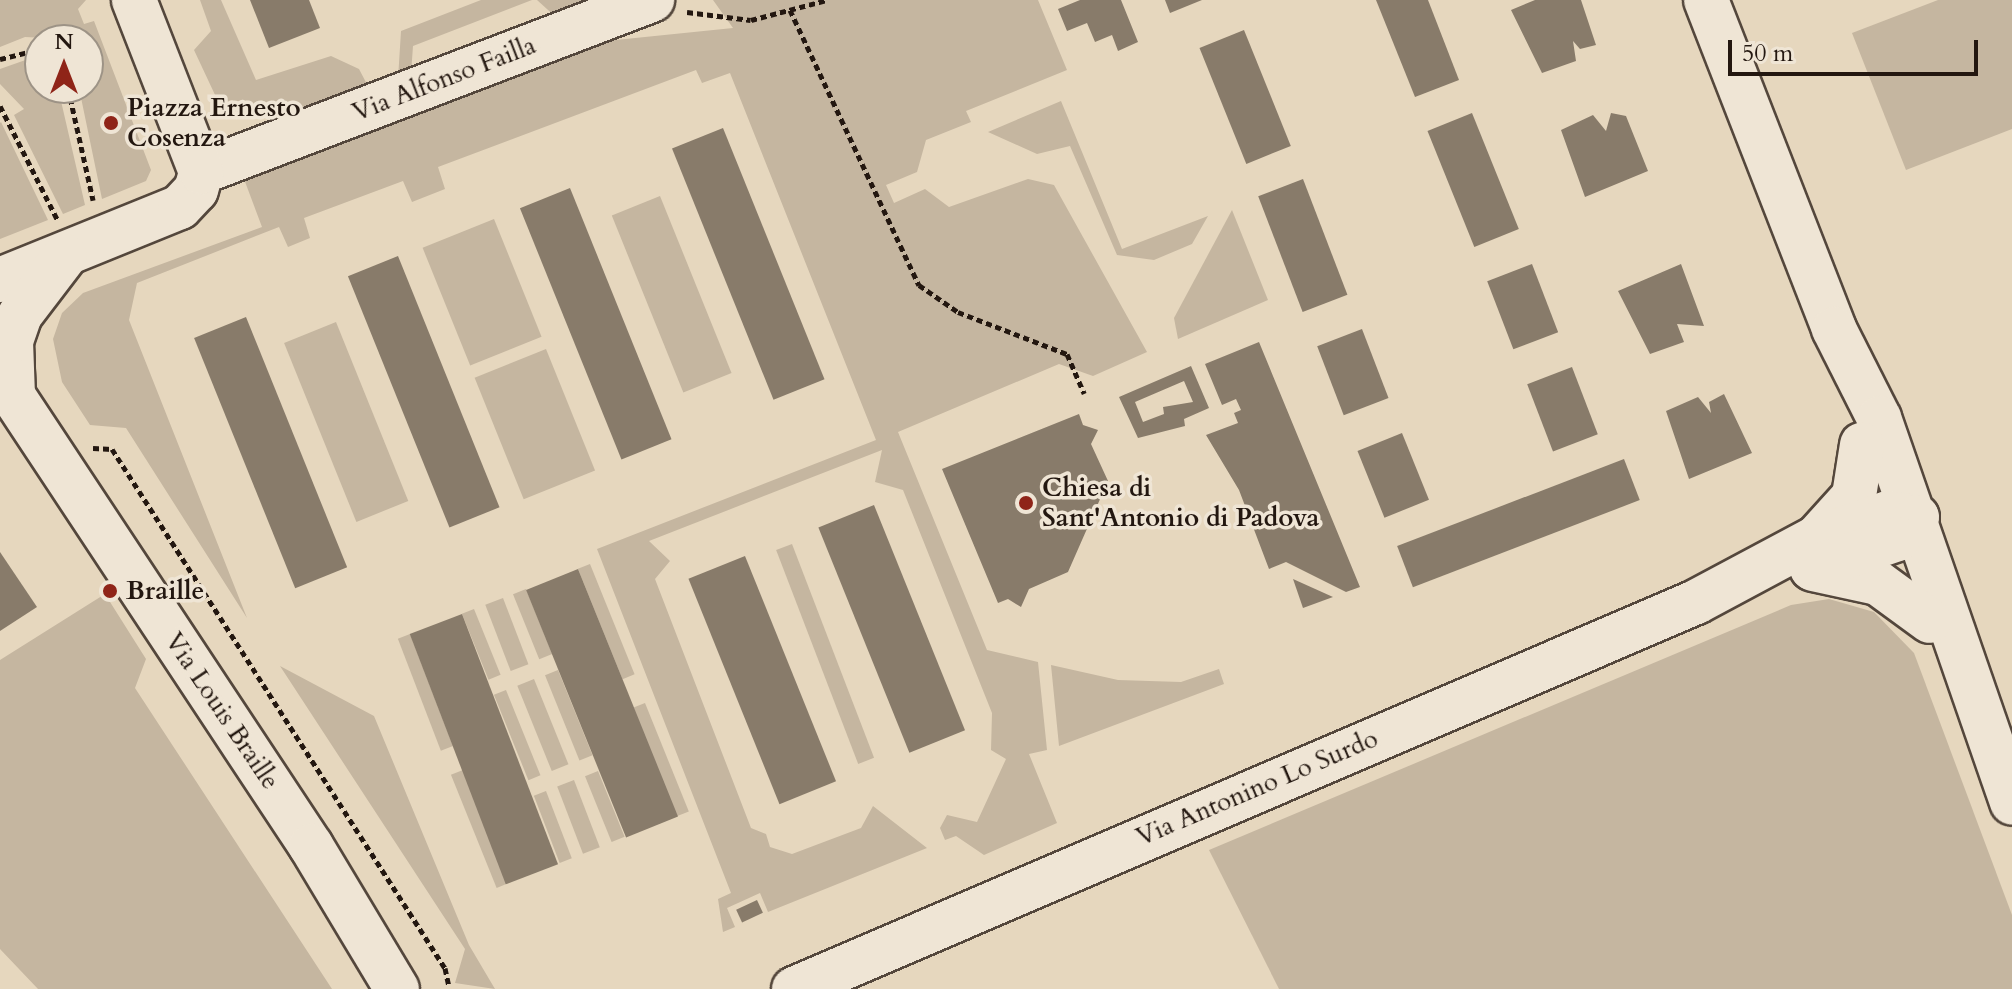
<!DOCTYPE html>
<html>
<head>
<meta charset="utf-8">
<style>
	body { margin:0 }
	#map { position:relative; width:2012px; height:989px; overflow:hidden; background:#e6d7be; font-family:Cardo,serif }
	div>[style] { position:absolute }
	.green>* { inset:0; background:#c5b6a0; transform-origin:0 0 }
	.building>* { inset:0; background:#887b6a; transform-origin:0 0 }
	.path>* { height:5px; margin-top:-2.5px; transform-origin:0; background:repeating-linear-gradient(90deg,#231710 0 6px,transparent 0 10px) }
	.roads { filter:drop-shadow(2px 0 #54473c) drop-shadow(-2px 0 #54473c) drop-shadow(0 2px #54473c) drop-shadow(0 -2px #54473c) }
	.minor>* { height:44px; margin:-22px; padding:0 22px; transform-origin:22px; border-radius:22px; background:#efe5d5 }
	.dots>* { width:22px; height:22px; translate:-50% -50%; box-sizing:border-box; border:4px solid #efe5d5; border-radius:50% }
	span { translate:-50% -50%; white-space:nowrap; text-align:center; line-height:1.15; -webkit-text-stroke:7px #efe5d5; paint-order:stroke }
	.street-label { font-size:26px; color:#231710 }
	.poi-label { font-size:26px; color:#231710; font-weight:700 }
	.left { translate:0 -50%; text-align:left }
	.north { position:absolute; left:24px; top:24px; width:80px; height:80px; box-sizing:border-box; background:#efe5d5; border:2px solid #9d9386; border-radius:50%; rotate:0deg; font-size:22px; font-weight:700; line-height:32px; text-align:center; color:#231710 }
	.north::after { content:''; display:block; margin:auto; width:28px; height:36px; background:#8f2418; clip-path:polygon(50% 0,100% 100%,50% 72%,0 100%) }
	.scale { position:absolute; left:1728px; top:40px; width:250px; height:36px; box-sizing:border-box; border:4px solid #231710; border-top:0; padding-left:10px; font-size:24px; line-height:28px; white-space:nowrap; color:#231710; -webkit-text-stroke:6px #efe5d5; paint-order:stroke }
</style>
</head>
<body>
<div id="map">
	<div class="green">
		<div style="clip-path:polygon(0 0,86px 0,78px 9px,84px 24px,94px 21px,151px 170px,146px 181px,102px 199px,79px 88px,88px 88px,88px 40px,25px 37px,0 47px)"></div>
		<div style="clip-path:polygon(200px 0,221px 0,256px 80px,331px 56px,359px 69px,370px 90px,281px 118px,239px 113px,216px 97px,194px 50px,211px 31px)"></div>
		<div style="clip-path:polygon(481px 0,532px 0,413px 46px,411px 74px,398px 79px,401px 31px)"></div>
		<div style="clip-path:polygon(537px 0,606px 0,558px 19px)"></div>
		<div style="clip-path:polygon(713px 0,1038px 0,1067px 70px,966px 111px,971px 122px,926px 140px,917px 172px,886px 185px,894px 203px,925px 189px,949px 207px,1028px 179px,1054px 185px,1147px 352px,1093px 376px,1059px 364px,898px 432px,987px 650px,1038px 662px,1047px 750px,1029px 754px,1057px 823px,984px 855px,956px 836px,945px 840px,940px 828px,947px 815px,977px 822px,1006px 759px,991px 750px,992px 713px,903px 490px,875px 482px,882px 450px,649px 541px,670px 561px,655px 579px,751px 828px,766px 834px,770px 847px,792px 854px,861px 828px,873px 806px,927px 848px,768px 912px,760px 893px,727px 908px,735px 927px,723px 932px,718px 899px,731px 893px,597px 549px,876px 440px,730px 73px,702px 83px,696px 70px,438px 167px,445px 189px,412px 202px,403px 181px,304px 218px,310px 238px,288px 247px,279px 227px,137px 283px,129px 320px,247px 618px,126px 428px,90px 425px,62px 382px,53px 339px,62px 313px,83px 293px,262px 227px,244px 179px,596px 42px,733px 28px)"></div>
		<div style="clip-path:polygon(1938px 0,2012px 0,2012px 129px,1906px 170px,1852px 33px)"></div>
		<div style="clip-path:polygon(34px 57px,40px 88px,58px 88px,85px 205px,63px 214px,14px 115px,24px 109px,0 84px,0 69px)"></div>
		<div style="clip-path:polygon(1061px 101px,1122px 249px,1208px 216px,1192px 244px,1154px 260px,1117px 255px,1070px 146px,1037px 154px,988px 132px)"></div>
		<div style="clip-path:polygon(1px 122px,48px 220px,0 239px,0 123px)"></div>
		<div style="left:660px;top:196px;width:191px;height:52px;rotate:68deg"></div>
		<div style="clip-path:polygon(1232px 210px,1268px 300px,1178px 339px,1174px 318px)"></div>
		<div style="left:494px;top:219px;width:127px;height:77px;rotate:68deg"></div>
		<div style="left:336px;top:322px;width:193px;height:56px;rotate:68deg"></div>
		<div style="left:546px;top:349px;width:131px;height:77px;rotate:68deg"></div>
		<div style="left:792px;top:544px;width:229px;height:17px;rotate:69deg"></div>
		<div style="left:590px;top:564px;width:119px;height:13px;rotate:68deg"></div>
		<div style="left:526px;top:589px;width:70px;height:14px;rotate:68deg"></div>
		<div style="clip-path:polygon(105px 594px,146px 659px,135px 688px,332px 989px,38px 989px,0 949px,0 660px)"></div>
		<div style="left:503px;top:598px;width:71px;height:19px;rotate:69deg"></div>
		<div style="clip-path:polygon(1829px 599px,1874px 612px,1914px 653px,2012px 915px,2012px 989px,1279px 989px,1209px 850px,1791px 605px)"></div>
		<div style="left:474px;top:609px;width:71px;height:13px;rotate:68deg"></div>
		<div style="left:410px;top:634px;width:120px;height:13px;rotate:69deg"></div>
		<div style="clip-path:polygon(1051px 665px,1118px 680px,1181px 682px,1219px 669px,1224px 684px,1059px 746px)"></div>
		<div style="clip-path:polygon(280px 666px,374px 716px,469px 945px,495px 989px,455px 983px,465px 949px)"></div>
		<div style="left:558px;top:670px;width:92px;height:14px;rotate:68deg"></div>
		<div style="left:534px;top:679px;width:92px;height:18px;rotate:68deg"></div>
		<div style="left:506px;top:690px;width:92px;height:13px;rotate:68deg"></div>
		<div style="left:645px;top:703px;width:117px;height:13px;rotate:68deg"></div>
		<div style="left:463px;top:770px;width:122px;height:13px;rotate:68deg"></div>
		<div style="left:598px;top:771px;width:71px;height:14px;rotate:68deg"></div>
		<div style="left:574px;top:780px;width:72px;height:18px;rotate:69deg"></div>
		<div style="left:546px;top:791px;width:72px;height:13px;rotate:69deg"></div>
	</div>
	<div class="building">
		<div style="clip-path:polygon(250px 0,309px 0,320px 28px,269px 48px)"></div>
		<div style="clip-path:polygon(1080px 0,1121px 0,1138px 42px,1118px 51px,1112px 35px,1095px 42px,1087px 23px,1067px 31px,1058px 9px)"></div>
		<div style="clip-path:polygon(1165px 0,1202px 0,1170px 13px)"></div>
		<div style="clip-path:polygon(1376px 0,1428px 0,1459px 80px,1415px 97px)"></div>
		<div style="clip-path:polygon(1535px 0,1581px 0,1596px 45px,1580px 49px,1573px 41px,1576px 61px,1542px 73px,1511px 10px)"></div>
		<div style="left:1244px;top:30px;width:125px;height:48px;rotate:68deg"></div>
		<div style="left:1472px;top:113px;width:125px;height:48px;rotate:68deg"></div>
		<div style="clip-path:polygon(1611px 113px,1626px 116px,1648px 171px,1585px 197px,1561px 130px,1593px 115px,1606px 131px)"></div>
		<div style="left:723px;top:128px;width:271px;height:55px;rotate:68deg"></div>
		<div style="left:1303px;top:179px;width:124px;height:48px;rotate:69deg"></div>
		<div style="left:570px;top:188px;width:271px;height:54px;rotate:68deg"></div>
		<div style="left:398px;top:256px;width:271px;height:54px;rotate:68deg"></div>
		<div style="left:1532px;top:264px;width:73px;height:48px;rotate:69deg"></div>
		<div style="clip-path:polygon(1681px 264px,1704px 326px,1677px 324px,1684px 342px,1650px 354px,1618px 291px)"></div>
		<div style="left:246px;top:317px;width:270px;height:56px;rotate:68deg"></div>
		<div style="left:1362px;top:329px;width:74px;height:48px;rotate:69deg"></div>
		<div style="clip-path:polygon(1259px 342px,1360px 587px,1346px 592px,1286px 562px,1269px 569px,1239px 490px,1206px 435px,1238px 423px,1234px 413px,1241px 410px,1236px 399px,1222px 405px,1205px 364px)"></div>
		<div style="clip-path:polygon(evenodd,1191px 366px,1209px 408px,1184px 419px,1185px 426px,1138px 438px,1119px 397px,1191px 366px,1184px 381px,1193px 402px,1163px 407px,1164px 414px,1143px 422px,1135px 402px,1184px 381px)"></div>
		<div style="left:1572px;top:367px;width:72px;height:48px;rotate:69deg"></div>
		<div style="clip-path:polygon(1724px 394px,1752px 453px,1689px 479px,1666px 411px,1698px 397px,1711px 413px,1709px 402px)"></div>
		<div style="clip-path:polygon(1079px 414px,1083px 425px,1098px 430px,1091px 444px,1108px 481px,1068px 572px,1029px 589px,1021px 607px,1008px 599px,998px 603px,942px 469px)"></div>
		<div style="left:1402px;top:433px;width:72px;height:48px;rotate:68deg"></div>
		<div style="left:1624px;top:459px;width:44px;height:243px;rotate:69deg"></div>
		<div style="left:874px;top:505px;width:243px;height:60px;rotate:68deg"></div>
		<div style="clip-path:polygon(0 552px,37px 607px,0 631px)"></div>
		<div style="left:745px;top:556px;width:243px;height:61px;rotate:68deg"></div>
		<div style="left:578px;top:569px;width:267px;height:56px;rotate:68deg"></div>
		<div style="clip-path:polygon(1293px 579px,1333px 597px,1303px 608px)"></div>
		<div style="left:462px;top:614px;width:268px;height:56px;rotate:69deg"></div>
		<div style="left:757px;top:900px;width:14px;height:23px;rotate:65deg"></div>
	</div>
	<div class="path">
		<div style="left:790px;top:10px;width:304px;rotate:64.9deg"></div>
		<div style="left:919px;top:285px;width:47px;rotate:34.7deg"></div>
		<div style="left:958px;top:312px;width:117px;rotate:21.1deg"></div>
		<div style="left:1067px;top:354px;width:43px;rotate:66.4deg"></div>
		<div style="left:687px;top:12px;width:64px;rotate:7.1deg"></div>
		<div style="left:751px;top:20px;width:79px;rotate:-14.7deg"></div>
		<div style="left:0;top:59px;width:41px;rotate:-14deg"></div>
		<div style="left:68px;top:88px;width:115px;rotate:77.4deg"></div>
		<div style="left:0;top:106px;width:127px;rotate:63.2deg"></div>
		<div style="left:93px;top:448px;width:19px;rotate:3deg"></div>
		<div style="left:112px;top:449px;width:617px;rotate:57.32deg"></div>
		<div style="left:445px;top:968px;width:19px;rotate:78deg"></div>
	</div>
	<div class="roads">
		<div class="minor">
			<div style="left:1706px;top:0;width:353px;rotate:68.7deg"></div>
			<div style="left:1834px;top:329px;width:100px;rotate:63.2deg"></div>
			<div style="left:1879px;top:418px;width:407px;rotate:70.9deg"></div>
			<div style="left:201px;top:172px;width:483px;rotate:-20.9deg"></div>
			<div style="left:0;top:280px;width:194px;rotate:-22.1deg"></div>
			<div style="left:180px;top:207px;width:23px;rotate:-47deg"></div>
			<div style="left:196px;top:190px;width:19px;rotate:-74deg"></div>
			<div style="left:201px;top:172px;width:185px;rotate:-111.3deg"></div>
			<div style="left:0;top:376px;width:564px;rotate:56.51deg"></div>
			<div style="left:311px;top:846px;width:167px;rotate:59deg"></div>
			<div style="left:13px;top:396px;width:55px;rotate:-92.1deg"></div>
			<div style="left:11px;top:341px;width:28px;rotate:-71deg"></div>
			<div style="left:20px;top:315px;width:74px;rotate:-52.7deg"></div>
			<div style="left:1818px;top:536px;width:54px;rotate:-48deg"></div>
			<div style="left:1854px;top:496px;width:52px;rotate:-81.1deg"></div>
			<div style="left:1813px;top:569px;width:66px;rotate:12.2deg"></div>
			<div style="left:1878px;top:583px;width:64px;rotate:36.2deg"></div>
			<div style="left:794px;top:989px;width:982px;rotate:-23.22deg"></div>
			<div style="left:1696px;top:602px;width:136px;rotate:-28.1deg"></div>
			<div style="left:1816px;top:538px;width:76px;rotate:-19.1deg"></div>
			<div style="left:1888px;top:513px;width:29px;rotate:8deg"></div>
			<div style="left:1917px;top:517px;width:29px;rotate:131deg"></div>
			<div style="left:1898px;top:539px;width:91px;rotate:161.4deg"></div>
		</div>
	</div>
	<div class="dots">
		<div style="left:111px;top:123px;background:#8f2418"></div>
		<div style="left:1026px;top:503px;background:#8f2418"></div>
		<div style="left:110px;top:591px;background:#8f2418"></div>
	</div>
	<div class="street-label">
		<span style="left:444px;top:79px;rotate:-21deg">Via Alfonso Failla</span>
		<span style="left:222px;top:711px;rotate:56deg">Via Louis Braille</span>
		<span style="left:1257px;top:788px;rotate:-23deg">Via Antonino Lo Surdo</span>
	</div>
	<div class="poi-label">
		<span class="left" style="left:127px;top:123px">Piazza Ernesto<br>Cosenza</span>
		<span class="left" style="left:1042px;top:503px">Chiesa di<br>Sant'Antonio di Padova</span>
		<span class="left" style="left:126px;top:591px">Braille</span>
	</div>
	<div class="north">N</div>
	<div class="scale">50 m</div>
</div>
</body>
</html>
